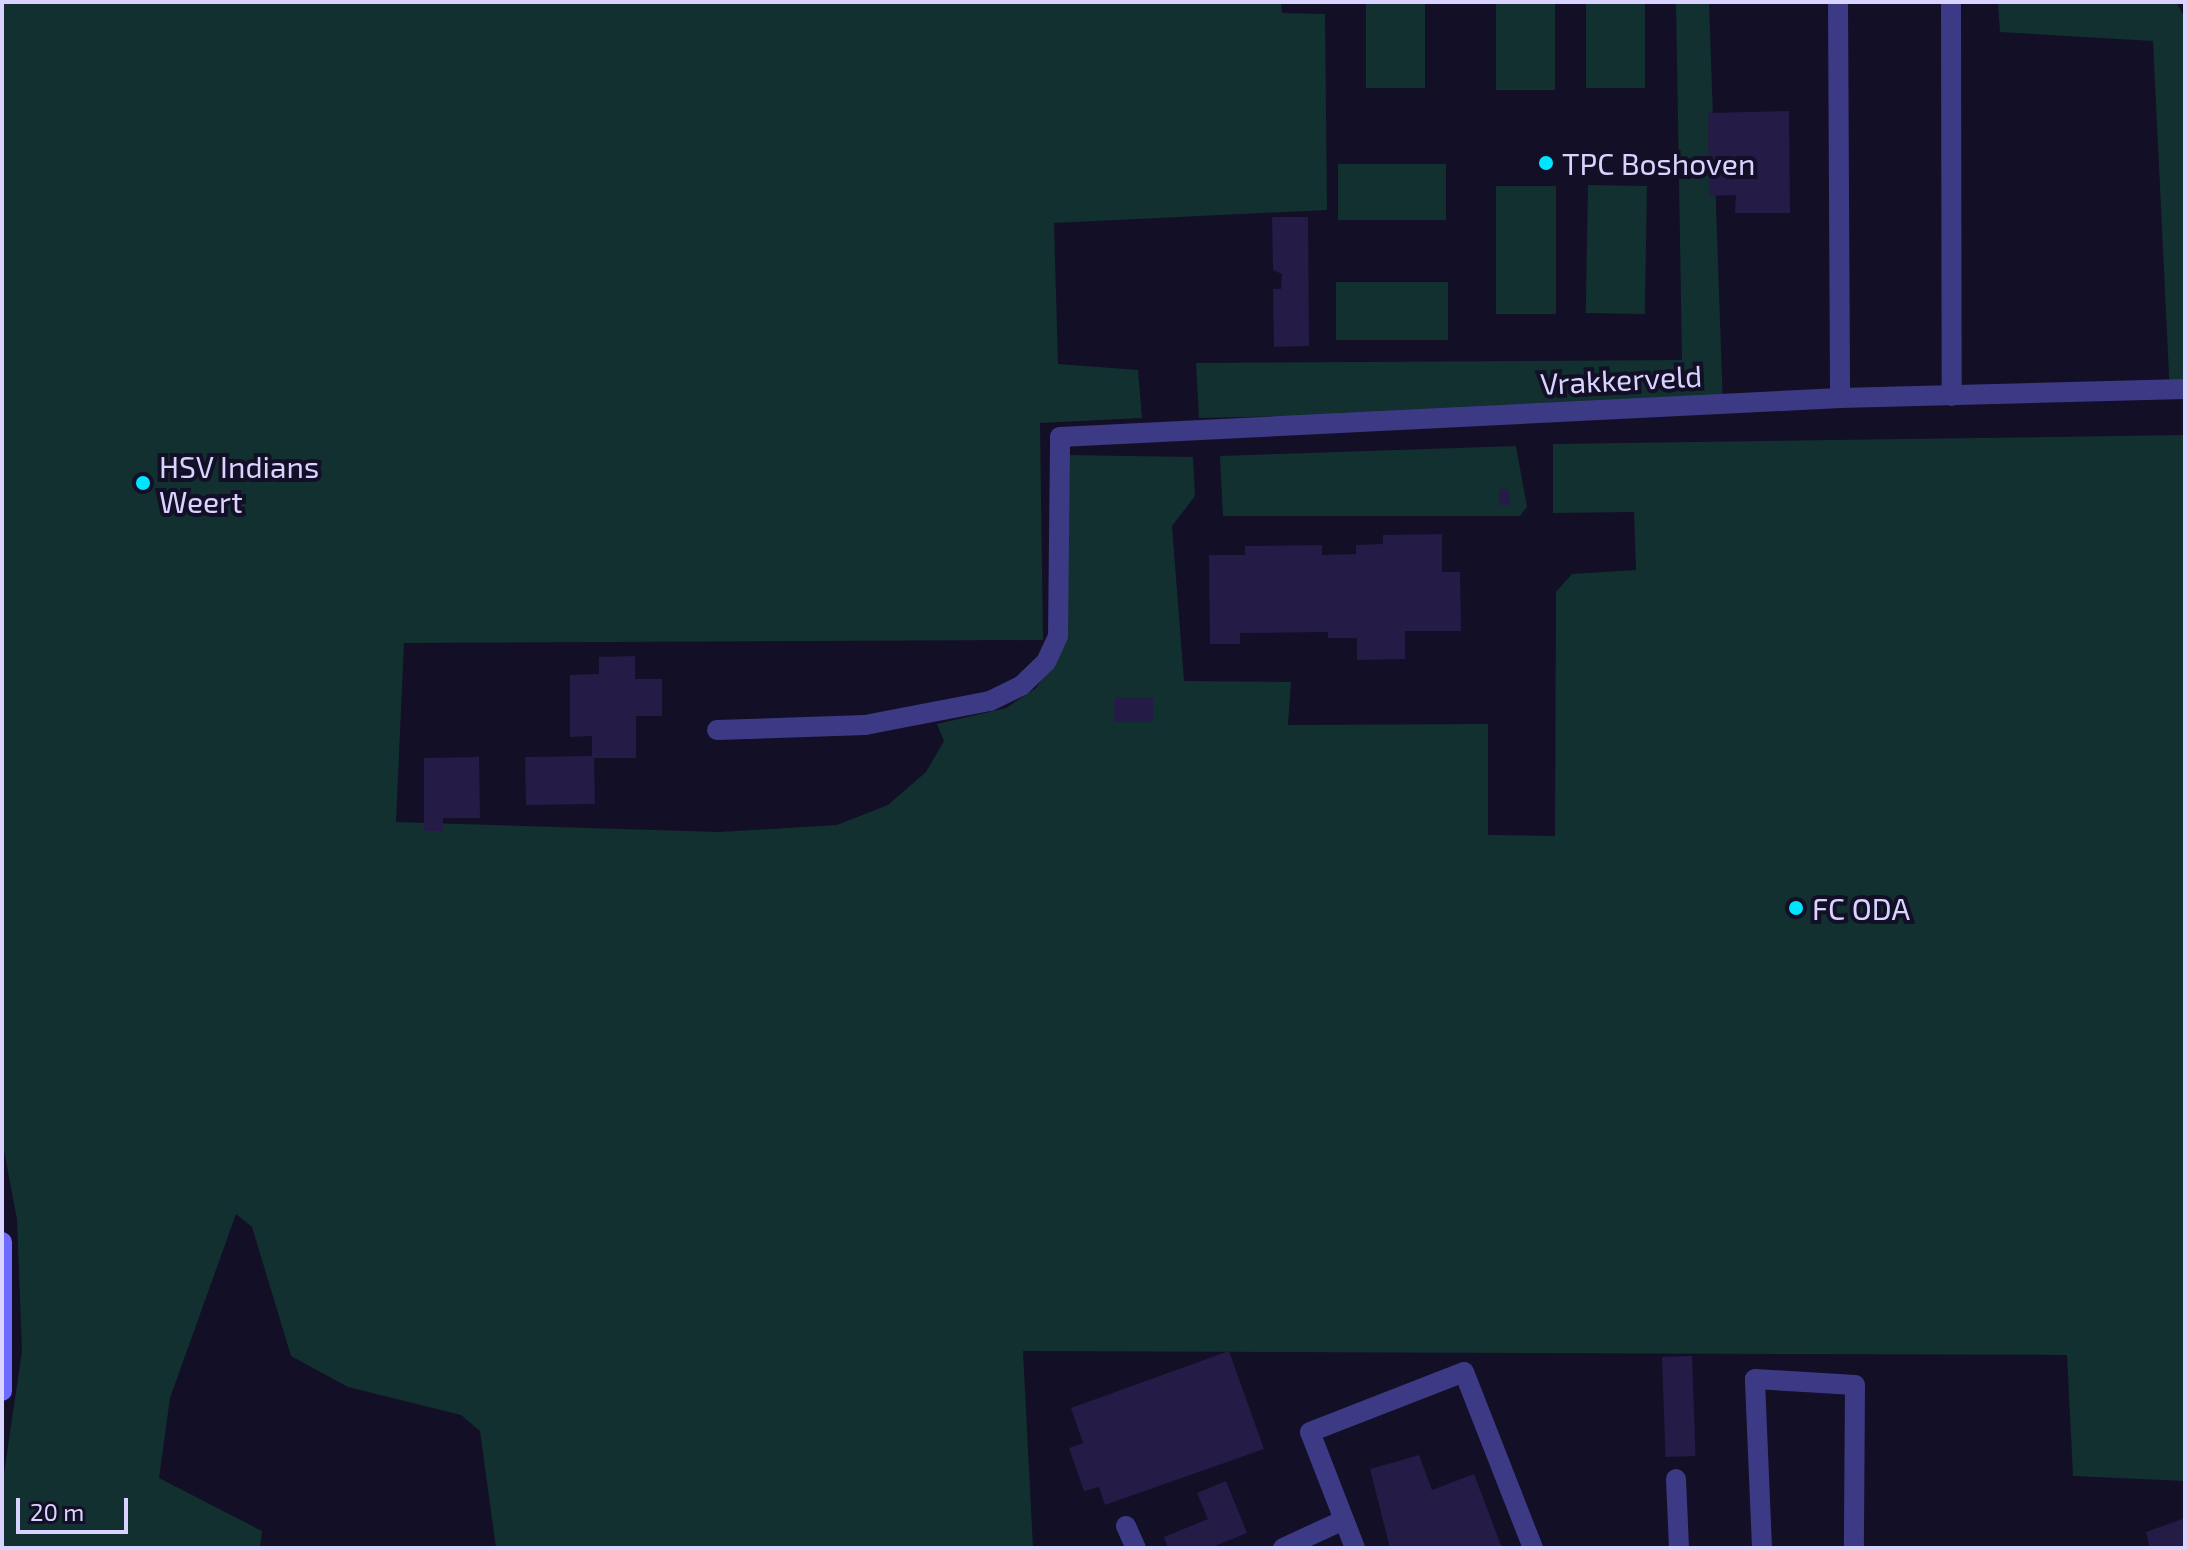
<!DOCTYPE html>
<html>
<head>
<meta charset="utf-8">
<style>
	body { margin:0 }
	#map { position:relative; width:2187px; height:1550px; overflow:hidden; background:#130f26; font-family:"Exo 2",sans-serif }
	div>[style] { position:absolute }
	.green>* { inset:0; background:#12302f; transform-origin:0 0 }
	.building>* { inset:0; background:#241b47; transform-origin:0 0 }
	.service>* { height:20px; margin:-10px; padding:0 10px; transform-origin:10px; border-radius:10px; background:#3d3a85 }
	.minor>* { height:20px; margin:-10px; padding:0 10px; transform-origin:10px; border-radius:10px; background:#3d3a85 }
	.secondary>* { height:20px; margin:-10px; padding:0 10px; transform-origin:10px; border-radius:10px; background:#6f6bff }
	.dots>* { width:22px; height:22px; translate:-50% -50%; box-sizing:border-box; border:4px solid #130f26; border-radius:50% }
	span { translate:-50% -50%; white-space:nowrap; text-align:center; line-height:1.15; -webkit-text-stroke:8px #130f26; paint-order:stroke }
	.poi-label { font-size:30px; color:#d9d4ff }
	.left { translate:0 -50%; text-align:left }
	.street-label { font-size:30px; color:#d9d4ff }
	.frame { position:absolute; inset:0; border:4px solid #d9d4ff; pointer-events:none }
	.scale { position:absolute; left:16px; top:1498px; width:112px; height:36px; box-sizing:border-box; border:4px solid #d9d4ff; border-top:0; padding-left:10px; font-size:24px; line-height:28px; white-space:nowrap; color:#d9d4ff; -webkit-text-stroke:6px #130f26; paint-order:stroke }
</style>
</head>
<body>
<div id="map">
	<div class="green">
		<div style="clip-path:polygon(2px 2px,1281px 2px,1282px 13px,1325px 14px,1327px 210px,1054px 223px,1058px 364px,1138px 370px,1142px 418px,1040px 423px,1043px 640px,404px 643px,396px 822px,719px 832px,837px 825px,888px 805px,926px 772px,944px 741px,937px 724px,1006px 708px,1036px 688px,1061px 653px,1066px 455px,1193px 457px,1195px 496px,1172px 526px,1184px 681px,1291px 682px,1288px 725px,1488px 724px,1488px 835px,1555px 836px,1556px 592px,1572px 574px,1636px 570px,1634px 512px,1553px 513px,1553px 444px,2185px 435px,2185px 1481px,2073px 1476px,2067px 1355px,1023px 1351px,1033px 1548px,496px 1548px,480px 1431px,461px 1415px,348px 1387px,291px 1356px,252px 1227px,236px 1214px,170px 1398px,159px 1478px,262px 1531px,260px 1548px,2px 1548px,2px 1487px,22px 1351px,17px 1219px,2px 1140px)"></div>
		<div style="left:1366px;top:2px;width:59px;height:86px"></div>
		<div style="left:1496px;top:2px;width:59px;height:88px"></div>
		<div style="left:1586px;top:2px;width:59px;height:86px"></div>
		<div style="clip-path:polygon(1676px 2px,1709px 2px,1723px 407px,1199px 418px,1196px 363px,1682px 360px)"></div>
		<div style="clip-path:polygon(1998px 2px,2176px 2px,2185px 18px,2185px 394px,2170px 395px,2153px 41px,2000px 32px)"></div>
		<div style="left:1338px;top:164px;width:108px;height:56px"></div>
		<div style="left:1588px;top:185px;width:59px;height:128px;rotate:1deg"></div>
		<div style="left:1496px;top:186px;width:60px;height:128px"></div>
		<div style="left:1336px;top:282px;width:112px;height:58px"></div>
		<div style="clip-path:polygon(1516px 446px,1527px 507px,1520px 516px,1223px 516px,1220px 456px)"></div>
	</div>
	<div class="building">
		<div style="clip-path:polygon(1789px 111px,1790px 213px,1735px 213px,1736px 195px,1709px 196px,1708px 113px)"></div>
		<div style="clip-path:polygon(1272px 217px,1308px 217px,1309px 346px,1274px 347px,1273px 289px,1281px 289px,1282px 274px,1273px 270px)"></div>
		<div style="left:1499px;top:489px;width:11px;height:16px"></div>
		<div style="clip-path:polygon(1442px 534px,1442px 572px,1460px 572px,1461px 631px,1405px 631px,1405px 659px,1357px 660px,1357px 638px,1328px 638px,1328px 632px,1240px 633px,1240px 644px,1210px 644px,1209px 555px,1245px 555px,1245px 546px,1322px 545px,1322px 555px,1356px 554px,1356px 545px,1383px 544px,1383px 535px)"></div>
		<div style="clip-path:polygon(635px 656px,635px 679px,662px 679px,662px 716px,636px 716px,636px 758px,594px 758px,595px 804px,526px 805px,525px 757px,592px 756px,592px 736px,570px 737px,570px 675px,599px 674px,599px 657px)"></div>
		<div style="left:1153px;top:697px;width:25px;height:39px;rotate:90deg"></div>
		<div style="clip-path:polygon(479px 757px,480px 818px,443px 818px,443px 831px,424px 831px,424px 758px)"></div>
		<div style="clip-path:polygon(1229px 1351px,1264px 1449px,1105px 1505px,1099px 1487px,1084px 1491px,1069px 1448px,1083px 1443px,1071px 1408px)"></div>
		<div style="left:1692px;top:1356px;width:100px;height:30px;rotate:88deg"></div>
		<div style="clip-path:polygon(1419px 1455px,1432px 1490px,1474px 1474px,1502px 1548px,1390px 1548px,1370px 1469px)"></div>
		<div style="clip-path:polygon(1226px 1481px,1247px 1533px,1210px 1548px,1168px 1548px,1164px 1537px,1208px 1519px,1197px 1493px)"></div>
		<div style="clip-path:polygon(2185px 1518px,2185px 1548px,2150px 1548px,2146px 1532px)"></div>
	</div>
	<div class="service">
		<div style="left:1838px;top:2px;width:396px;rotate:89.7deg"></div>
		<div style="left:1951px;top:2px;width:394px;rotate:89.9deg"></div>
		<div style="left:717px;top:730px;width:148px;rotate:-1.9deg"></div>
		<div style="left:865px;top:725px;width:127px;rotate:-10.9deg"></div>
		<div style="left:990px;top:701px;width:34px;rotate:-26deg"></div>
		<div style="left:1021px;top:686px;width:35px;rotate:-44deg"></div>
		<div style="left:1046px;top:662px;width:29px;rotate:-65deg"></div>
		<div style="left:1058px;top:636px;width:199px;rotate:-89.4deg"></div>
		<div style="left:1676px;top:1479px;width:69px;rotate:87.5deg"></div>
		<div style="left:1126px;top:1526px;width:24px;rotate:66deg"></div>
		<div style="left:1283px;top:1548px;width:67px;rotate:-24.7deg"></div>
		<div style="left:1355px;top:1548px;width:124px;rotate:-111.2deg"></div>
		<div style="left:1310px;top:1432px;width:165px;rotate:-21.3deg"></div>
		<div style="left:1464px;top:1372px;width:189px;rotate:68.6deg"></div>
		<div style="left:1762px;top:1548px;width:169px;rotate:-92.4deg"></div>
		<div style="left:1755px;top:1379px;width:100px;rotate:3.4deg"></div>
		<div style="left:1855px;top:1385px;width:163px;rotate:90.4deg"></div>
	</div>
	<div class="minor">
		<div style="left:1060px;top:437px;width:781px;rotate:-2.86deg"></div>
		<div style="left:1840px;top:398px;width:345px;rotate:-1.5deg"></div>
	</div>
	<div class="secondary">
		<div style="left:2px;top:1242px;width:149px;rotate:90deg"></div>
	</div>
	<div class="dots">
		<div style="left:1546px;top:163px;background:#00e5ff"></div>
		<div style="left:143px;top:483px;background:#00e5ff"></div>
		<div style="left:1796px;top:908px;background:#00e5ff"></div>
	</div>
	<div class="poi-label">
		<span class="left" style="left:1562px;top:163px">TPC Boshoven</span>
		<span class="left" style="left:159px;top:483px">HSV Indians<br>Weert</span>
		<span class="left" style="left:1812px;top:908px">FC ODA</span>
	</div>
	<div class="street-label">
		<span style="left:1621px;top:379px;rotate:-3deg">Vrakkerveld</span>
	</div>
	<div class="frame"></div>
	<div class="scale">20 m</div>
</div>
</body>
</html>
